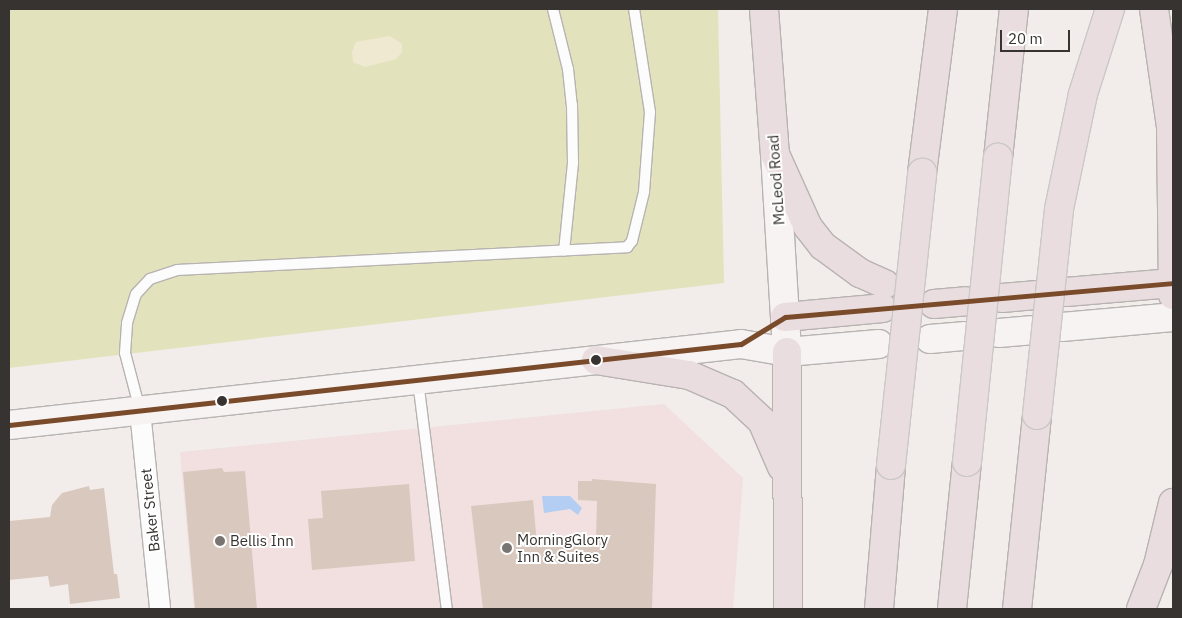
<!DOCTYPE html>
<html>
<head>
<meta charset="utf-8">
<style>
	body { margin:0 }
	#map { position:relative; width:1182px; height:618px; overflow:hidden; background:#f2edea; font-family:"IBM Plex Sans",sans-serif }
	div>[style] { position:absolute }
	.commercial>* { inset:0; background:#f1e0df }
	.green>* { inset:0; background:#e2e3bd }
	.sand>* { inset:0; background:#f0e9d2 }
	.water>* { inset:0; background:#b3cef2 }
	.building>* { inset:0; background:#d9c8be }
	.roads { filter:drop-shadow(1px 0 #b7b3b1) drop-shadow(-1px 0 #b7b3b1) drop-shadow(0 1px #b7b3b1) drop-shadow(0 -1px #b7b3b1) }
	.lane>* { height:10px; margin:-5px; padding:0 5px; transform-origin:5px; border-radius:5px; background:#fdfcfc }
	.street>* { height:20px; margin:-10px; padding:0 10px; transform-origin:10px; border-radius:10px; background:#fdfcfc }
	.secondary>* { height:28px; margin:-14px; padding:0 14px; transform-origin:14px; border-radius:14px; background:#f7f3f3 }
	.highway>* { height:28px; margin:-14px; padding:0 14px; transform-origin:14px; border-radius:14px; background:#eadddf }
	.bridges { filter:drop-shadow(1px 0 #cac8c7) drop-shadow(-1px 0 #cac8c7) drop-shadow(0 1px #cac8c7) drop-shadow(0 -1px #cac8c7) }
	.highway-bridge>* { height:28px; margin:-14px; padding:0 14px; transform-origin:14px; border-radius:14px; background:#eadddf }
	.bus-1>* { height:5px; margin:-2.5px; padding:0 2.5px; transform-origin:2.5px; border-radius:2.5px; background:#7a4b2a }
	.dots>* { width:14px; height:14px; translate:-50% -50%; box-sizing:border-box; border:2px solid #fff; border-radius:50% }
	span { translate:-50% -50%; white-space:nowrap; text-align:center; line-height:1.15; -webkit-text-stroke:4px #fff; paint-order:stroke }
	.street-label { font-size:15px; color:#363331 }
	.poi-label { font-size:15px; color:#363331 }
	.left { translate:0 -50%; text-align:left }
	.frame { position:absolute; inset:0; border:10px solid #363331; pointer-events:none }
	.scale { position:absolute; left:1000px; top:30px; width:70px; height:22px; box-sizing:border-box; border:2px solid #363331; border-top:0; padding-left:6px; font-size:15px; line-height:18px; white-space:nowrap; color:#363331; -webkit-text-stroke:4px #fff; paint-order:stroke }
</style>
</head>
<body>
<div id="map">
	<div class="commercial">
		<div style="clip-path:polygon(664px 404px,743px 478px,733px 609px,194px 609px,180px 452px)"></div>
	</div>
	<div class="green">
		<div style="clip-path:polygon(9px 9px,718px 9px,724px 283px,9px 368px)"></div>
	</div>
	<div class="sand">
		<div style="clip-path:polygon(390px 36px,402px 44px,402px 52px,396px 59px,365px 67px,353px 62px,352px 52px,356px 42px)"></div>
	</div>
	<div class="water">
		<div style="clip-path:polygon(542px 496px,570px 496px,582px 508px,578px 515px,570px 509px,544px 513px)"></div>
	</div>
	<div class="building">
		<div style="clip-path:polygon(222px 468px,224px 472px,245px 471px,257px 609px,195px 609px,183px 472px)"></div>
		<div style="clip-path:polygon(592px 479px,656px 484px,652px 609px,483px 609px,471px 506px,533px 500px,537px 544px,596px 538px,597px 501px,578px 500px,578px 481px,592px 481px)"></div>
		<div style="clip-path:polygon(409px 484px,415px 561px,312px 570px,308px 519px,323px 518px,321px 491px)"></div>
		<div style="clip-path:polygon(89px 486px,90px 490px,104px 488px,114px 574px,117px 574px,120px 598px,70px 604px,68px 584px,50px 587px,48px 576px,9px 580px,9px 521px,50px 517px,52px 505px,62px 493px)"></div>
	</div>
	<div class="roads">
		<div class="lane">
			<div style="left:553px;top:9px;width:62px;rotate:76deg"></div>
			<div style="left:568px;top:69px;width:36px;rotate:84deg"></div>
			<div style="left:572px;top:105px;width:58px;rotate:89deg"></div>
			<div style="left:573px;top:163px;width:88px;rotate:95.8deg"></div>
			<div style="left:418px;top:381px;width:230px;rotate:82.8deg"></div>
			<div style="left:140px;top:410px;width:59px;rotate:-104.7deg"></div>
			<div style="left:125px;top:353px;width:30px;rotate:-86deg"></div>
			<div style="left:127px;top:323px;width:30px;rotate:-73deg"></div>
			<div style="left:136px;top:294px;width:21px;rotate:-47deg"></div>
			<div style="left:150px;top:279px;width:28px;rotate:-18deg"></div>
			<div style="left:177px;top:270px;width:451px;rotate:-2.9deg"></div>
			<div style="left:627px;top:247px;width:8px;rotate:-50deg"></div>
			<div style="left:632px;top:241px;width:50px;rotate:-76.2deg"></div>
			<div style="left:644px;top:192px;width:80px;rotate:-85.7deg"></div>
			<div style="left:650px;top:112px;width:104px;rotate:-98.8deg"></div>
		</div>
		<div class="street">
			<div style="left:140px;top:411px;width:199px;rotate:84.2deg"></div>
		</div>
		<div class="secondary">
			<div style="left:775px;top:154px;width:198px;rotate:86.5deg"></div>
			<div style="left:1062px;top:327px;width:111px;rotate:-5.1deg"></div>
			<div style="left:999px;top:333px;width:32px;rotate:-5deg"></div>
			<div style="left:930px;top:339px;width:33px;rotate:-5deg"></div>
			<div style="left:9px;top:425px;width:736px;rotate:-6.31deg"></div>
			<div style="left:741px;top:344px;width:47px;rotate:9.9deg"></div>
			<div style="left:787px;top:352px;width:92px;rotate:-5deg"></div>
		</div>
		<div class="highway">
			<div style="left:764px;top:9px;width:145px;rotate:85.7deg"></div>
			<div style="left:775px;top:154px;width:80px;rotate:65.7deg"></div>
			<div style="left:808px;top:227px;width:24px;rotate:52deg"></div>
			<div style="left:823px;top:246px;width:46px;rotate:36.1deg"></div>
			<div style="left:860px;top:273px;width:27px;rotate:24deg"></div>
			<div style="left:1154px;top:9px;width:119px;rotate:81.8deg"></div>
			<div style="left:1171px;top:127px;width:168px;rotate:89.3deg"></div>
			<div style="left:998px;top:158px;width:150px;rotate:-83.9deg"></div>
			<div style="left:922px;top:173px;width:165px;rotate:-82.7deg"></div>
			<div style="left:1066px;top:292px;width:107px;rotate:-4.8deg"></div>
			<div style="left:1002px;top:298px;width:33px;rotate:-5deg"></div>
			<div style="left:934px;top:304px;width:32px;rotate:-5deg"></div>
			<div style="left:785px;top:317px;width:98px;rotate:-5.2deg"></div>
			<div style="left:787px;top:352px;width:257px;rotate:89.8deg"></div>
			<div style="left:596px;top:360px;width:94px;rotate:9.2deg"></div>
			<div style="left:689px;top:375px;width:48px;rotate:23.4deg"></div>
			<div style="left:733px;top:394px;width:40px;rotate:43deg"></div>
			<div style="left:762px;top:421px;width:50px;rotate:66.5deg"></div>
			<div style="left:879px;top:609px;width:144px;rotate:-85.2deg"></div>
			<div style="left:952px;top:609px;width:148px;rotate:-84.2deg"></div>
			<div style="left:1017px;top:609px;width:195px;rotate:-84.1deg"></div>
			<div style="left:1141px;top:609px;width:47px;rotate:-68.9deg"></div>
			<div style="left:1158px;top:565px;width:64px;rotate:-76.4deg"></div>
		</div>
	</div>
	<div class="bridges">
		<div class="highway-bridge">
			<div style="left:1037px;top:415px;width:207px;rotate:-83.9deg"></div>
			<div style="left:1059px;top:209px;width:117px;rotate:-78.2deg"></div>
			<div style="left:1083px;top:94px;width:89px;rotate:-72.4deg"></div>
			<div style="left:967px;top:462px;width:306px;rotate:-84.2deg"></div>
			<div style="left:891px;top:465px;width:294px;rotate:-83.9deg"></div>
		</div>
	</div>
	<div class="bus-1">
		<div style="left:9px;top:425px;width:736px;rotate:-6.31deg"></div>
		<div style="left:741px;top:344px;width:52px;rotate:-31.5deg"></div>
		<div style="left:785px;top:317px;width:389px;rotate:-5deg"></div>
	</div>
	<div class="dots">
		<div style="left:596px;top:360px;background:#363331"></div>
		<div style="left:222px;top:401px;background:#363331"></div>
		<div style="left:220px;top:541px;background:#787472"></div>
		<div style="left:507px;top:548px;background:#787472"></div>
	</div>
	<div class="street-label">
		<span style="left:776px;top:180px;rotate:-94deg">McLeod Road</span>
		<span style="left:150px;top:510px;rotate:-96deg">Baker Street</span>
	</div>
	<div class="poi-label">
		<span class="left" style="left:517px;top:548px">MorningGlory<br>Inn &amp; Suites</span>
		<span class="left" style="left:230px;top:541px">Bellis Inn</span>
	</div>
	<div class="frame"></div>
	<div class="scale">20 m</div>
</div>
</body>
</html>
